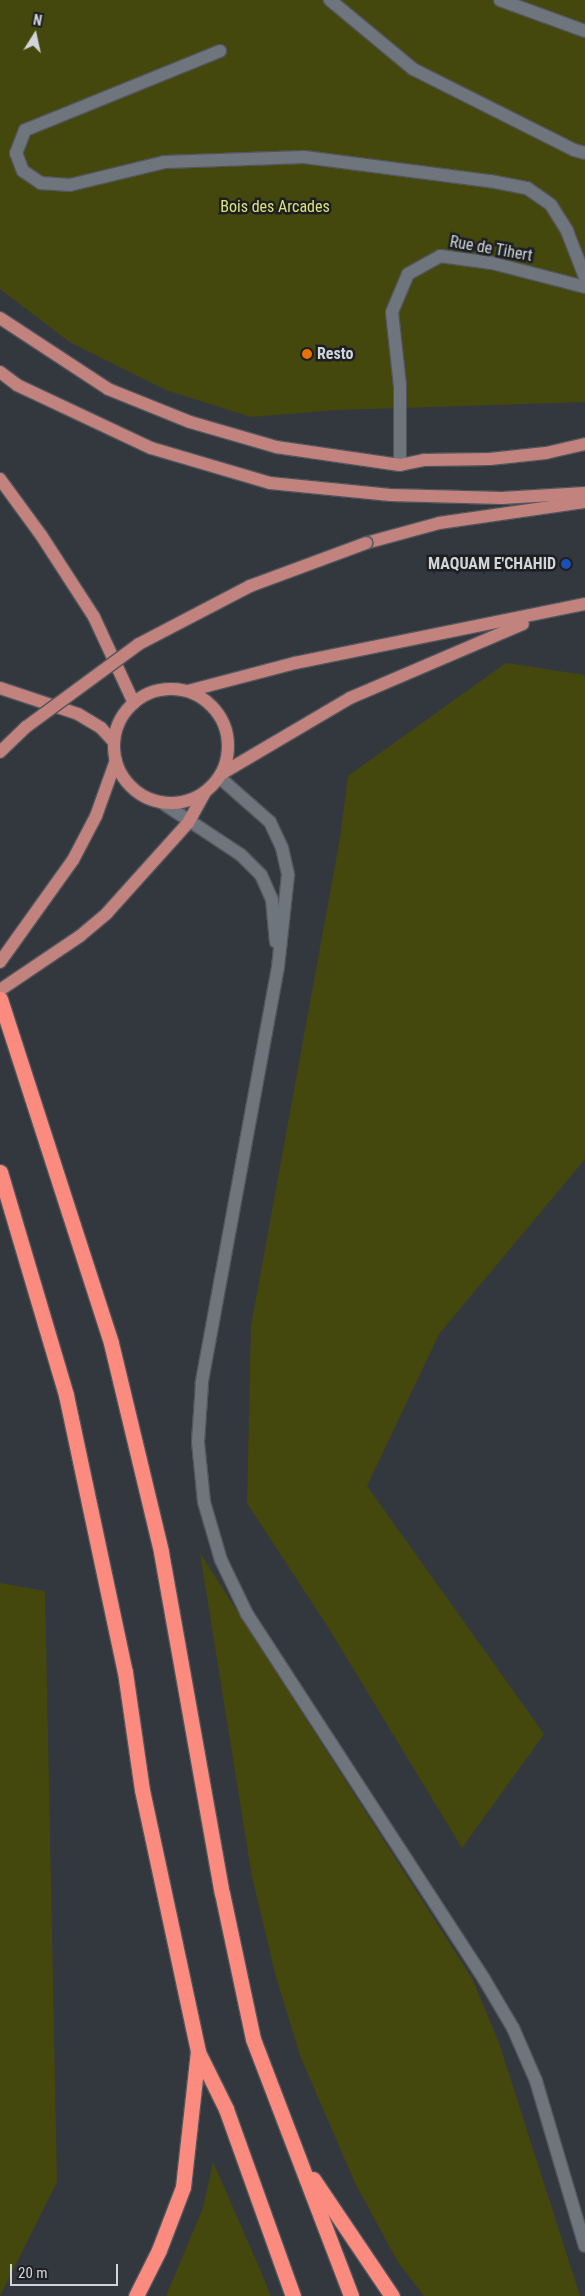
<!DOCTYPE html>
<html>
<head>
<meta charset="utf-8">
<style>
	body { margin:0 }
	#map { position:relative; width:585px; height:2296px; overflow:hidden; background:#33383f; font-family:"Roboto Condensed",sans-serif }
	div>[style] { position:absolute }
	.green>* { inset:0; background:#45480d }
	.roads { filter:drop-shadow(1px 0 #52565c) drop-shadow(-1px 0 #52565c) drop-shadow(0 1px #52565c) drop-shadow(0 -1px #52565c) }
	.minor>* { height:12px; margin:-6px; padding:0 6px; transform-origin:6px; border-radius:6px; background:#6f757d }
	.major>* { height:12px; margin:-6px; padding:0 6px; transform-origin:6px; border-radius:6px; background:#c2827e }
	.major>.ring { margin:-6px; padding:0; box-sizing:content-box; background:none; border:12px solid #c2827e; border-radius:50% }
	.highway>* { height:15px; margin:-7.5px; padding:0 7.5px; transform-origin:7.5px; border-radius:7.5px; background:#fa8b7e }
	.bridges { filter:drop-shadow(1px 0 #52565c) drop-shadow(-1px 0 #52565c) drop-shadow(0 1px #52565c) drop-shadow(0 -1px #52565c) }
	.major-bridge>* { height:12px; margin:-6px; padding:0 6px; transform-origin:6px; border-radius:6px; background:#c2827e }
	.dots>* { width:14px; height:14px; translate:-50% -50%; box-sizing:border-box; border:2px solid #1d1f23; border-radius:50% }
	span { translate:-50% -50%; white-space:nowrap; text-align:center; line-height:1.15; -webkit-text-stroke:5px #1d1f23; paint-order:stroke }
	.park-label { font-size:16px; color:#dce378 }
	.street-label { font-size:16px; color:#d1d4d9 }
	.poi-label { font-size:16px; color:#d1d4d9; font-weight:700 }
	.left { translate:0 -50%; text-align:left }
	.right { translate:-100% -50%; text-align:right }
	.north { position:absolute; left:10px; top:10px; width:50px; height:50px; -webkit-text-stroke:4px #1d1f23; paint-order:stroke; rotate:10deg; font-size:14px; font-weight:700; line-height:20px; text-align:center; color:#d1d4d9 }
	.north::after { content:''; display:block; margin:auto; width:18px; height:22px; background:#d1d4d9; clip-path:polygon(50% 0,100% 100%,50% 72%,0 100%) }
	.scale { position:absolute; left:10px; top:2264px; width:108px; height:22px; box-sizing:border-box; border:2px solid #d1d4d9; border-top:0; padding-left:6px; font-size:15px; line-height:18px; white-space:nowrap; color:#d1d4d9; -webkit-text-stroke:4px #1d1f23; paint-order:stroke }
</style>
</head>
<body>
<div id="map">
	<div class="green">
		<div style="clip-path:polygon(0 0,585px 0,585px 402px,337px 410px,251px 417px,166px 390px,71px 343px,0 289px)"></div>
		<div style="clip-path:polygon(506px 663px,585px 675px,585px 1159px,439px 1334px,367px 1486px,544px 1734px,462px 1848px,328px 1627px,247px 1503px,251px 1326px,340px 838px,348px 776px)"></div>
		<div style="clip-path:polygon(200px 1553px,473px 1980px,499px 2043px,580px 2296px,424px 2296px,398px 2262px,356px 2185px,301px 2058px,276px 1977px,252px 1877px)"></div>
		<div style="clip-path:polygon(0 1583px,45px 1591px,57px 2182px,0 2296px)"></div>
		<div style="clip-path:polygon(213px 2162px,259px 2267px,271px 2296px,166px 2296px,203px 2208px)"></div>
	</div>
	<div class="roads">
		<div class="minor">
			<div style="left:330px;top:0;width:108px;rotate:39.7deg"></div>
			<div style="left:413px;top:69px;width:180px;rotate:26.7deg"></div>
			<div style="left:574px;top:150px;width:11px;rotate:15deg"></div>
			<div style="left:500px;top:0;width:90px;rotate:20deg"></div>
			<div style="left:220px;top:51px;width:210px;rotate:157.9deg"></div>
			<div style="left:25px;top:130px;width:25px;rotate:111deg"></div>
			<div style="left:16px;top:153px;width:19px;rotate:69deg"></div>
			<div style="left:23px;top:171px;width:22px;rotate:34deg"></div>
			<div style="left:41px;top:183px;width:29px;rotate:4deg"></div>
			<div style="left:70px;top:185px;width:98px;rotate:-13.6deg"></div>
			<div style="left:165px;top:162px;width:139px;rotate:-2.1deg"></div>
			<div style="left:304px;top:157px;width:188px;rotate:7.4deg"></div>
			<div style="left:490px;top:181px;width:38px;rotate:11deg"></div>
			<div style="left:527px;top:188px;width:29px;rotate:35deg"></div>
			<div style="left:551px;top:205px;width:31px;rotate:58deg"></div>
			<div style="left:567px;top:231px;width:49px;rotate:68.6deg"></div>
			<div style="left:400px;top:465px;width:79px;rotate:-90deg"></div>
			<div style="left:400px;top:386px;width:74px;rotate:-96.2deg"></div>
			<div style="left:392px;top:312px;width:41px;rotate:-67.2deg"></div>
			<div style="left:408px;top:274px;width:37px;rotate:-29deg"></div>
			<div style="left:440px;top:256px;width:52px;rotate:7.7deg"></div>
			<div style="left:492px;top:263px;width:96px;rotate:14.5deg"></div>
			<div style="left:219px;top:777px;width:68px;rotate:41.4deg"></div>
			<div style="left:270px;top:822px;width:29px;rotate:65deg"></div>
			<div style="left:282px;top:848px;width:28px;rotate:77deg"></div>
			<div style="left:288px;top:875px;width:93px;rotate:96.2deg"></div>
			<div style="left:278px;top:967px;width:423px;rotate:100.4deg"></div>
			<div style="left:202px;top:1383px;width:59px;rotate:93.9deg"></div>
			<div style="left:198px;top:1442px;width:60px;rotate:84.3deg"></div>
			<div style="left:204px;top:1502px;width:60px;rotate:73.7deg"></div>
			<div style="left:221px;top:1560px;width:60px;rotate:64.3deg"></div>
			<div style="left:247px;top:1614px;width:435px;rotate:57deg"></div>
			<div style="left:484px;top:1979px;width:57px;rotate:59.4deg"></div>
			<div style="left:513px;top:2028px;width:58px;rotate:66.5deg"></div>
			<div style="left:536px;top:2081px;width:172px;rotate:73.5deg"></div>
			<div style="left:161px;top:802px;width:96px;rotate:33.5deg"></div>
			<div style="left:241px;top:855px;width:28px;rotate:45deg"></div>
			<div style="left:261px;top:875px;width:27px;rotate:66deg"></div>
			<div style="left:272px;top:900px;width:42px;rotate:84.6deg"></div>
		</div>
		<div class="major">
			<div style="left:0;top:318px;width:129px;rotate:33.3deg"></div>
			<div style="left:108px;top:389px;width:88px;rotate:21.9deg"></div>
			<div style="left:190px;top:422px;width:90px;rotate:16.2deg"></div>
			<div style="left:276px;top:447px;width:125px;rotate:8.3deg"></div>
			<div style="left:400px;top:465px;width:25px;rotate:-12deg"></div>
			<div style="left:424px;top:460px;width:66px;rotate:-0.9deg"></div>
			<div style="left:490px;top:459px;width:56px;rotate:-6.1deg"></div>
			<div style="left:546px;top:453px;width:40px;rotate:-13deg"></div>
			<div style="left:0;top:372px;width:21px;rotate:37deg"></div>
			<div style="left:17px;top:385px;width:148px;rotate:25.2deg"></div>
			<div style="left:151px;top:448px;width:124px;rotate:16.4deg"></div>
			<div style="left:270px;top:483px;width:121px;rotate:5.7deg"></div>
			<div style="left:390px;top:495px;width:112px;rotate:1.5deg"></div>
			<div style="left:502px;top:498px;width:83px;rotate:-3.4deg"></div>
			<div style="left:0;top:479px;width:69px;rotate:53.8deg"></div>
			<div style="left:41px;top:535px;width:98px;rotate:57.1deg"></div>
			<div style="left:94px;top:617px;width:95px;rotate:65.1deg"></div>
			<div style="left:366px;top:543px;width:76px;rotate:-15.3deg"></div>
			<div style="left:439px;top:523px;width:148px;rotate:-8.2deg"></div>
			<div style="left:0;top:688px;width:82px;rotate:18.4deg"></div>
			<div style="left:78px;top:714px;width:27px;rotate:31deg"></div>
			<div style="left:101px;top:728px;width:19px;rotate:47deg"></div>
			<div class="ring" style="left:114px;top:689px;width:102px;height:102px"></div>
			<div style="left:188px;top:691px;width:111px;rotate:-14.7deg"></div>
			<div style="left:295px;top:663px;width:296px;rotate:-11.5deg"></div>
			<div style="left:221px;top:774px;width:150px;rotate:-30.5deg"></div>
			<div style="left:350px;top:698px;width:188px;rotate:-23.2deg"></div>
			<div style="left:0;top:962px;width:125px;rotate:-54.4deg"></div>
			<div style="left:73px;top:860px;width:50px;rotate:-62.4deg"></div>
			<div style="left:96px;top:816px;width:59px;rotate:-70.3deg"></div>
			<div style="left:0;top:990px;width:97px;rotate:-34deg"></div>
			<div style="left:80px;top:936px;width:35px;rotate:-40deg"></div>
			<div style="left:107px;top:913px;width:121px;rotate:-48deg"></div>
			<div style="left:188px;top:823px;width:35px;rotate:-61deg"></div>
		</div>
		<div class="highway">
			<div style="left:0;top:999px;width:361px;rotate:72.1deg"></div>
			<div style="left:111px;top:1343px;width:215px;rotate:76.5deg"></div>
			<div style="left:161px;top:1552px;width:346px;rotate:79.9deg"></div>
			<div style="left:222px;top:1893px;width:149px;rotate:78deg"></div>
			<div style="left:253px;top:2039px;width:275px;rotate:69.1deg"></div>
			<div style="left:0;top:1172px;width:233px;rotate:73.5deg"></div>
			<div style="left:66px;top:1395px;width:283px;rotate:78deg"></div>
			<div style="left:125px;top:1672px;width:119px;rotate:81.8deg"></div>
			<div style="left:142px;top:1790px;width:268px;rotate:77.9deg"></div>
			<div style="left:198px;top:2052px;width:64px;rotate:63.8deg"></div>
			<div style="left:226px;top:2109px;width:199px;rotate:70.3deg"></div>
			<div style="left:313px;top:2179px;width:141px;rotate:56deg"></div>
			<div style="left:136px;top:2296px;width:51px;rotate:-63.4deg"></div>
			<div style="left:159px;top:2250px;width:67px;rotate:-69.1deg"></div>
			<div style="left:183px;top:2187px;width:136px;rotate:-83.7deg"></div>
		</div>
	</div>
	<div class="bridges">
		<div class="major-bridge">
			<div style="left:0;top:752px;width:36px;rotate:-44deg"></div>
			<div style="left:26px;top:727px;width:140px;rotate:-36.3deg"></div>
			<div style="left:139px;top:644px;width:125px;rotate:-27.6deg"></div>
			<div style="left:250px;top:586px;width:124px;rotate:-20.3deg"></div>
		</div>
	</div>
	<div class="dots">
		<div style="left:307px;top:354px;background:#e8710a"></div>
		<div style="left:566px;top:564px;background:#1a4fb4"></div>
	</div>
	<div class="park-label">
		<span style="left:275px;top:207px">Bois des Arcades</span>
	</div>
	<div class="street-label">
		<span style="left:491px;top:249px;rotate:10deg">Rue de Tihert</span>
	</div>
	<div class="poi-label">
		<span class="left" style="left:317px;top:354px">Resto</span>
		<span class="right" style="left:556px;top:564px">MAQUAM E'CHAHID</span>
	</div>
	<div class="north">N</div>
	<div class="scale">20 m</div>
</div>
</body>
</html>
